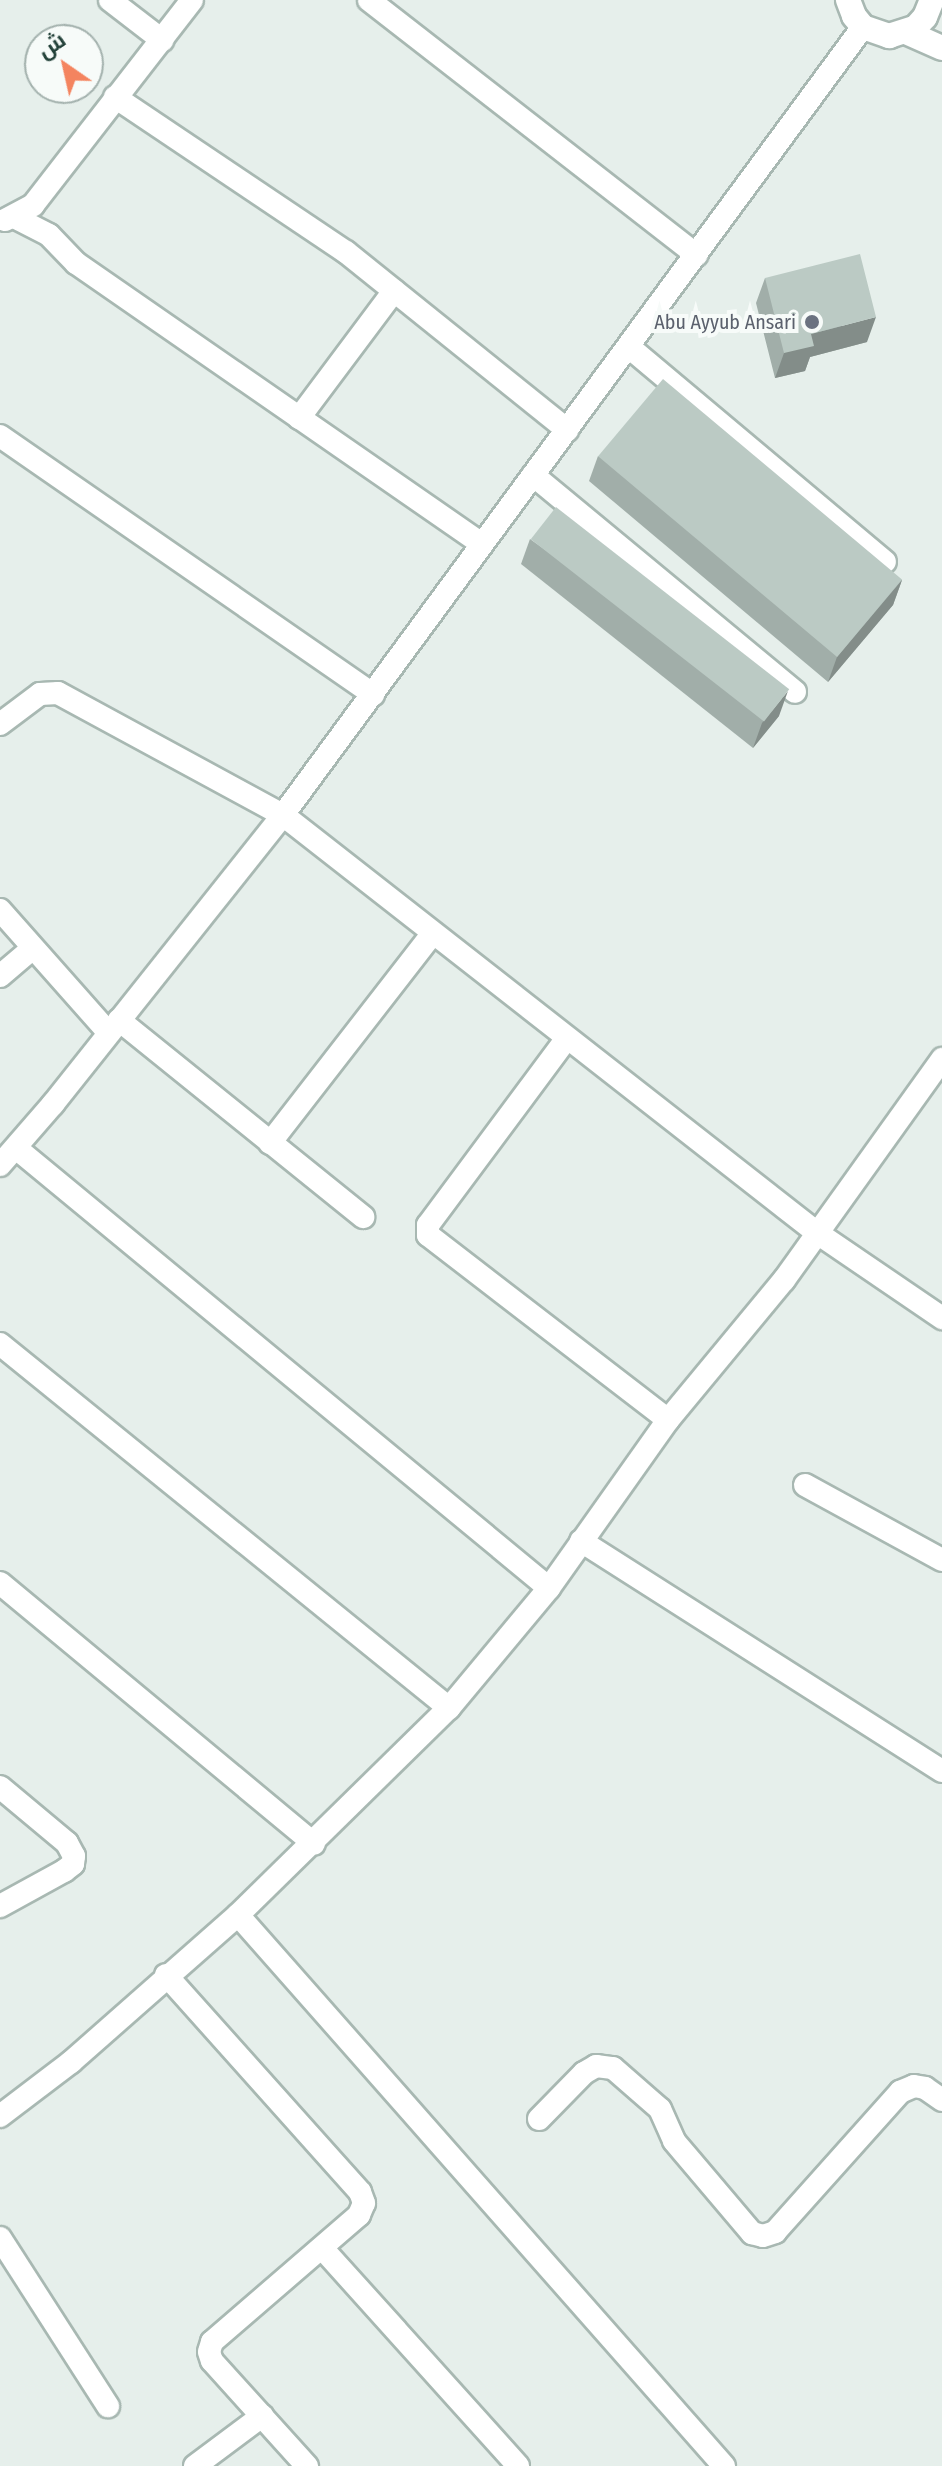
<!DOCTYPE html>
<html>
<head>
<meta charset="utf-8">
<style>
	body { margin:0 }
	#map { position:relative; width:942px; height:2466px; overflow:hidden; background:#e6efeb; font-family:"Fira Sans Condensed",Cairo,sans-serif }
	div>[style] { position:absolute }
	.roads { filter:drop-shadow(2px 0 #a8b8b2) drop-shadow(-2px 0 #a8b8b2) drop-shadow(0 2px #a8b8b2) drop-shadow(0 -2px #a8b8b2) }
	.minor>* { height:22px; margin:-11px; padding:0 11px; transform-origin:11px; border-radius:11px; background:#fff }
	.tertiary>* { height:24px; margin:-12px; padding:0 12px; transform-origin:12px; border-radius:12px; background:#fff }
	.wall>* { inset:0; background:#a1aea9 }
	.shaded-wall>* { inset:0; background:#838d89 }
	.building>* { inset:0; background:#bbcac4; transform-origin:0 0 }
	.dots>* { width:22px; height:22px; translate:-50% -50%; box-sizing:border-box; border:4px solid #f7fbf9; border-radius:50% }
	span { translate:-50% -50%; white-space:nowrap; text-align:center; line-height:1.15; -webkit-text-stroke:8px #f7fbf9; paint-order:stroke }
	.worship-label { font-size:20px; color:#5b616d }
	.right { translate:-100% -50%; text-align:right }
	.north { position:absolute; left:24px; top:24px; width:80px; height:80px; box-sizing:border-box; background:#f7fbf9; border:2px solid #a3b1ad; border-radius:50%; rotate:326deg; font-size:22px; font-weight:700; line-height:32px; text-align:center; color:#24423a }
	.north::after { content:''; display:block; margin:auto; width:28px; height:36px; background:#f4845f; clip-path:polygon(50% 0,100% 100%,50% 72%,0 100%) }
</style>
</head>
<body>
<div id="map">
	<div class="roads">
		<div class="minor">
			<div style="left:110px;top:0;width:66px;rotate:37.6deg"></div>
			<div style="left:369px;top:0;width:415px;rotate:37.9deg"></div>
			<div style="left:115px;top:97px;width:278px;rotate:33.9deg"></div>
			<div style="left:346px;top:252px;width:284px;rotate:38.8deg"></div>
			<div style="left:14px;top:217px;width:39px;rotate:27deg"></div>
			<div style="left:49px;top:235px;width:39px;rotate:46deg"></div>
			<div style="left:76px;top:263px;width:494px;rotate:34.7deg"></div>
			<div style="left:5px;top:220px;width:32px;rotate:-28deg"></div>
			<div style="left:33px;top:205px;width:259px;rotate:-52.2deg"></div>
			<div style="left:629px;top:347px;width:334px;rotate:40deg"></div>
			<div style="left:299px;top:418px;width:159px;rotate:-53.2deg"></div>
			<div style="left:0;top:436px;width:454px;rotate:34.7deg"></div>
			<div style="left:533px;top:475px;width:340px;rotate:39.6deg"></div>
			<div style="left:0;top:724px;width:50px;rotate:-36.9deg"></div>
			<div style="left:40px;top:694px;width:18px;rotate:-3deg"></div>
			<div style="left:58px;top:693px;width:256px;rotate:28.5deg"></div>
			<div style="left:283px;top:815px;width:677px;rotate:38.04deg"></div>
			<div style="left:816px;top:1232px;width:153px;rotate:34.3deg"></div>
			<div style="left:0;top:910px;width:164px;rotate:48.5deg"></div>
			<div style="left:0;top:976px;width:43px;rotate:-40.3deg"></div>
			<div style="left:119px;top:1020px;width:314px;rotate:38.9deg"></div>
			<div style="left:567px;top:1038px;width:233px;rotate:126.6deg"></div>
			<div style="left:428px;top:1225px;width:10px;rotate:90deg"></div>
			<div style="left:428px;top:1235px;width:303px;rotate:37.6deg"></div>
			<div style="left:270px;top:1143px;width:264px;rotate:-52.2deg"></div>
			<div style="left:16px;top:1148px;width:691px;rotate:39.54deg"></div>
			<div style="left:0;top:1165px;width:81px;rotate:-49deg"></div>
			<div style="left:53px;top:1104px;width:369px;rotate:-51.5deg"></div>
			<div style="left:283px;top:815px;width:978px;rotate:-53.65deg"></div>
			<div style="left:0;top:1344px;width:578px;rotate:39.03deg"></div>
			<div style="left:805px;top:1485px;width:156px;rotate:28.7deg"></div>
			<div style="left:581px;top:1541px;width:428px;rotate:32.5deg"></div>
			<div style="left:0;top:1583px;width:408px;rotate:39.7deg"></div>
			<div style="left:0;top:1787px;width:87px;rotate:39.9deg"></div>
			<div style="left:67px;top:1843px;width:15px;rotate:62deg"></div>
			<div style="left:74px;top:1856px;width:8px;rotate:97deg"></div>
			<div style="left:73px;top:1864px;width:11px;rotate:142deg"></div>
			<div style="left:64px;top:1871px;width:73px;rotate:151.3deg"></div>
			<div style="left:238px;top:1915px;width:735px;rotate:48.59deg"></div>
			<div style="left:166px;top:1975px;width:291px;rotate:48.2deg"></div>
			<div style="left:360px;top:2192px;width:12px;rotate:70deg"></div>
			<div style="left:364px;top:2203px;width:13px;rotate:113deg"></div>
			<div style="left:359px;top:2215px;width:194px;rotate:139.2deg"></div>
			<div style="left:212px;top:2342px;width:10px;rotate:107deg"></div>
			<div style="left:209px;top:2352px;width:9px;rotate:72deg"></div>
			<div style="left:212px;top:2361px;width:142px;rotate:47.9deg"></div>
			<div style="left:0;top:2116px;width:89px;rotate:-37.3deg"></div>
			<div style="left:71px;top:2062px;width:222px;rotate:-41.4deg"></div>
			<div style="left:238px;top:1915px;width:296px;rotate:-44.5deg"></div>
			<div style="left:449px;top:1708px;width:156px;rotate:-50.2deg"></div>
			<div style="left:549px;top:1588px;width:206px;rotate:-54.7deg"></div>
			<div style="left:668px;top:1420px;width:182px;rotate:-50.4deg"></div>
			<div style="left:784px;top:1280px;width:272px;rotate:-54.4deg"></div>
			<div style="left:539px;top:2119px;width:64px;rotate:-45.6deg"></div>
			<div style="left:584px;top:2073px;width:14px;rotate:-30deg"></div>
			<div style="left:596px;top:2066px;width:17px;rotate:7deg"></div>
			<div style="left:613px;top:2068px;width:62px;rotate:41.1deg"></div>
			<div style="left:660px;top:2109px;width:35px;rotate:66deg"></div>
			<div style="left:674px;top:2141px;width:121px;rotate:49.7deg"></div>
			<div style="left:752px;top:2233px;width:11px;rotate:15deg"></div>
			<div style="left:763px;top:2236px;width:13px;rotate:-18deg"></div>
			<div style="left:775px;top:2232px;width:188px;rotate:-48.2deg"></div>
			<div style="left:900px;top:2092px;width:15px;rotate:-23deg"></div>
			<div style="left:914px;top:2086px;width:11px;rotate:10deg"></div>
			<div style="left:925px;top:2088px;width:21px;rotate:35deg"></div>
			<div style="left:0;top:2238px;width:200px;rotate:57.3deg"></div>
			<div style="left:322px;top:2248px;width:293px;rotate:48deg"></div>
			<div style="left:195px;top:2466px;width:84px;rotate:-36.7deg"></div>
		</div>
		<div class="tertiary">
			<div style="left:848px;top:0;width:17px;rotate:69deg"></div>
			<div style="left:854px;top:16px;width:14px;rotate:51deg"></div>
			<div style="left:863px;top:27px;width:28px;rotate:19deg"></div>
			<div style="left:889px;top:36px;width:28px;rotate:-18deg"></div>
			<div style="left:916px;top:27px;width:13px;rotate:-48deg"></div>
			<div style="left:925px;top:17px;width:18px;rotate:-68deg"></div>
			<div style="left:906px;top:32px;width:39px;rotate:24deg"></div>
		</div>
	</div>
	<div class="wall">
		<div style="clip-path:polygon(765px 278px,867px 342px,810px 357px,805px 371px,775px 378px,756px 303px)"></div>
		<div style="clip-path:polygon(598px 456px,902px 580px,893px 605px,828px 682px,589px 481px)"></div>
		<div style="clip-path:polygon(530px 539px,779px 716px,753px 748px,521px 564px)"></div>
	</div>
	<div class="shaded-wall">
		<div style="clip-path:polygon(876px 317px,867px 342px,810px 357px,805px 371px,775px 378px,784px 353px,811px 334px)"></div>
		<div style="clip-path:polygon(902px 580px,893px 605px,828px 682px,837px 657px)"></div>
		<div style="clip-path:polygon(788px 691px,779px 716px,753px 748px,762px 723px)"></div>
	</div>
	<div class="building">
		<div style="clip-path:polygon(860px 254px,876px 317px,811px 334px,814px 346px,784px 353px,765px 278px)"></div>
		<div style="left:663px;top:379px;width:312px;height:101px;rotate:40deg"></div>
		<div style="left:556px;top:507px;width:296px;height:41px;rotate:38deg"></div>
	</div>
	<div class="dots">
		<div style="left:812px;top:322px;background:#6b7280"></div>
	</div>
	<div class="worship-label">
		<span class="right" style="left:796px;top:322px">Abu Ayyub Ansari</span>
	</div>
	<div class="north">ش</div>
</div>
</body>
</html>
